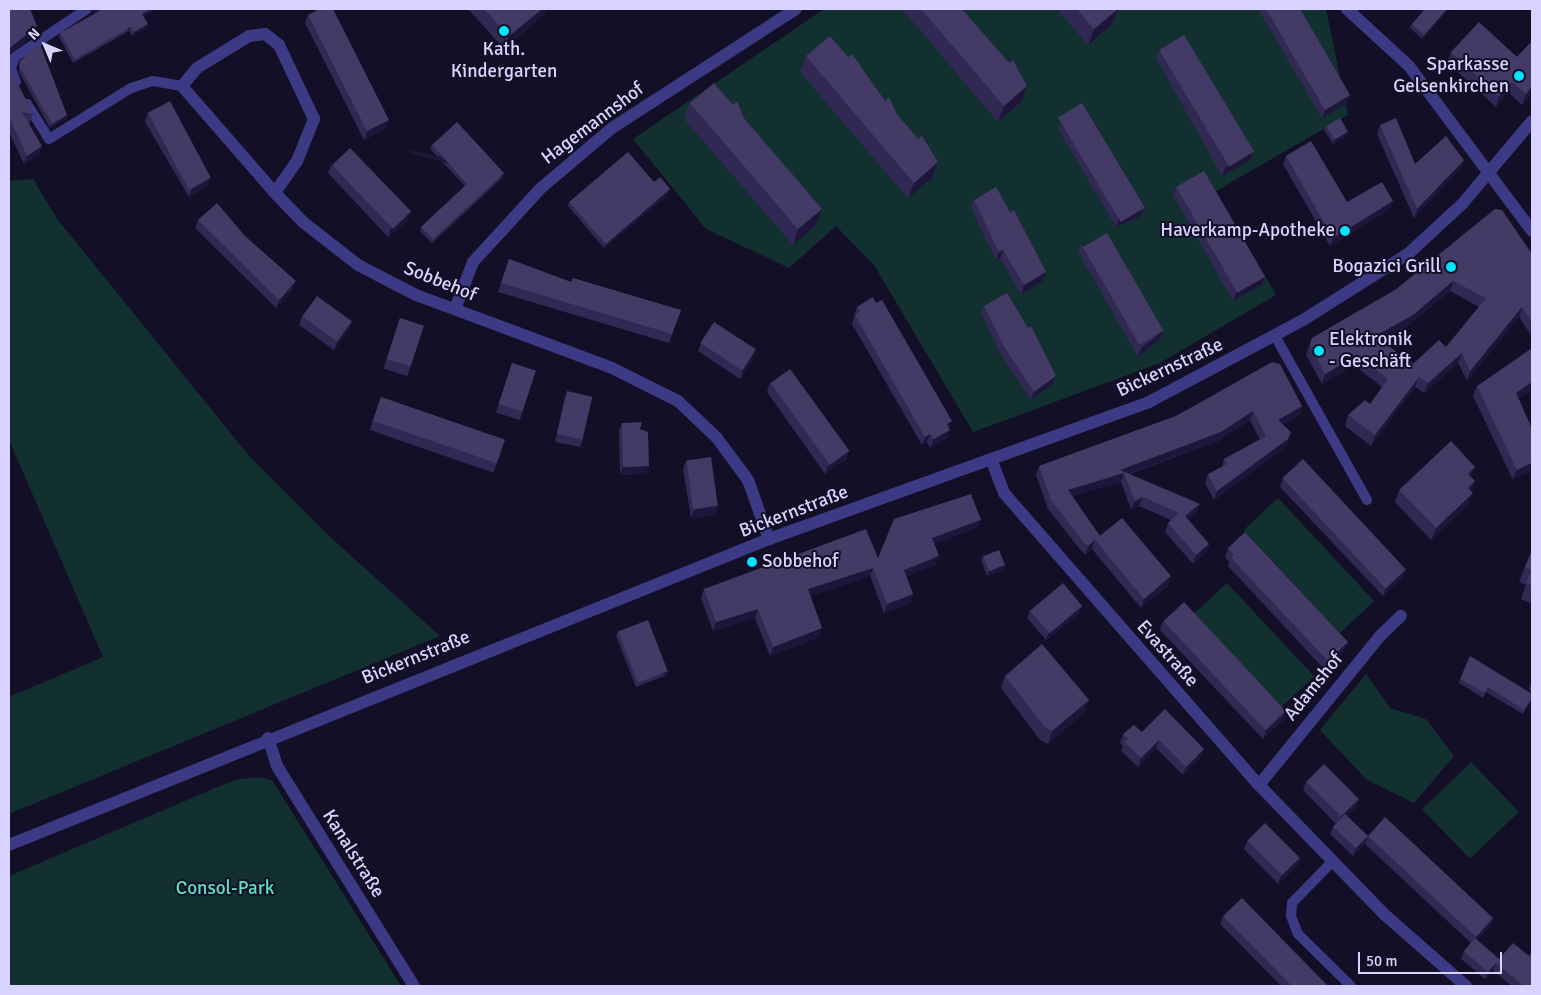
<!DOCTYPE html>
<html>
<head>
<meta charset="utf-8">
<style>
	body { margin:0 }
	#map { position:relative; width:1541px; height:995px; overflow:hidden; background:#130f26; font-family:Signika,sans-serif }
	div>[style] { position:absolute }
	.green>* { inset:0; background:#12302f; transform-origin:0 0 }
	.service>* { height:10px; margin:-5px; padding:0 5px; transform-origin:5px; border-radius:5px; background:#3d3a85 }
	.minor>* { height:12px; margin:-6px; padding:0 6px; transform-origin:6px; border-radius:6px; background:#3d3a85 }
	.tertiary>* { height:12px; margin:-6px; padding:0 6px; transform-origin:6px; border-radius:6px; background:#3d3a85 }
	.wall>* { inset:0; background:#312854; transform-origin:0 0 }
	.shaded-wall>* { inset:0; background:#1d163a; transform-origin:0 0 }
	.building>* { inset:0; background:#433a66; transform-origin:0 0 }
	.dots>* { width:14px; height:14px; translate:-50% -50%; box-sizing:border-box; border:2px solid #130f26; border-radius:50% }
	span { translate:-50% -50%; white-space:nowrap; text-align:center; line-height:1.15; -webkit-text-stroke:4px #130f26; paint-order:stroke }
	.poi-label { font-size:19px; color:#d9d4ff }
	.right { translate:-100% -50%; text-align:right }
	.left { translate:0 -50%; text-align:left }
	.street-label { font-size:19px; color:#d9d4ff }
	.park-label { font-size:19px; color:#5fe0c0 }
	.frame { position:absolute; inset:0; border:10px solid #d9d4ff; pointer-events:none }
	.north { position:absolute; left:20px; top:20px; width:50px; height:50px; -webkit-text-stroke:4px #130f26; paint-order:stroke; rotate:315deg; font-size:14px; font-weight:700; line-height:20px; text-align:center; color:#d9d4ff }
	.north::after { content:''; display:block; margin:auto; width:18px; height:22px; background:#d9d4ff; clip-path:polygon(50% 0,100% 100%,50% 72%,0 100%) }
	.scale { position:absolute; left:1358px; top:952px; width:144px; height:22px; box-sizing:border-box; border:2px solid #d9d4ff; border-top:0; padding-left:6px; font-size:15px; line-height:18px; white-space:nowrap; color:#d9d4ff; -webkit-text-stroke:4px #130f26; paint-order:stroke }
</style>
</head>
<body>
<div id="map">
	<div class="green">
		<div style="clip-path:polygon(824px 9px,1326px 9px,1348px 115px,1216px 191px,1276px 295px,1160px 363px,973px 432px,874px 265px,836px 226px,789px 268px,706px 229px,633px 139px)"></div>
		<div style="clip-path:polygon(33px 179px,58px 220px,250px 457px,328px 535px,440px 636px,9px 814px,9px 697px,103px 657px,9px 440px,9px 181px)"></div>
		<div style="left:1278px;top:498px;width:141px;height:47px;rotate:47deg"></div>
		<div style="left:1227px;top:583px;width:128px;height:46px;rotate:47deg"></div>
		<div style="clip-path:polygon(1366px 674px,1390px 708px,1426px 719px,1454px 756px,1414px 803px,1367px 780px,1320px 730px)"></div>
		<div style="left:1471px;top:762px;width:69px;height:68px;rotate:46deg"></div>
		<div style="clip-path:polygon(259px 777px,272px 780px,401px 986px,9px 986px,9px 876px,234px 780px)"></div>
	</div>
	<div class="service">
		<div style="left:16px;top:82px;width:15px;rotate:-110deg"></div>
		<div style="left:11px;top:68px;width:12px;rotate:-70deg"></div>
		<div style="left:15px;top:57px;width:87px;rotate:-33.7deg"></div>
		<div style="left:27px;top:104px;width:41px;rotate:57.8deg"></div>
		<div style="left:49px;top:139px;width:97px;rotate:-31.9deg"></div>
		<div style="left:131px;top:88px;width:23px;rotate:-18deg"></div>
		<div style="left:153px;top:81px;width:29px;rotate:10deg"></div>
		<div style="left:1275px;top:336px;width:188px;rotate:60.7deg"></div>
		<div style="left:1332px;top:862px;width:57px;rotate:134.3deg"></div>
		<div style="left:1292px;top:903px;width:13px;rotate:94deg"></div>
		<div style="left:1291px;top:916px;width:19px;rotate:69deg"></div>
		<div style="left:1298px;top:934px;width:74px;rotate:44.5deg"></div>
	</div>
	<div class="minor">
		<div style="left:1347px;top:9px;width:84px;rotate:42.6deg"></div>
		<div style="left:1409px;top:66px;width:206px;rotate:53.3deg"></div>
		<div style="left:275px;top:193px;width:142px;rotate:-131deg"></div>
		<div style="left:182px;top:86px;width:23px;rotate:-50deg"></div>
		<div style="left:197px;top:68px;width:61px;rotate:-31.6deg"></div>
		<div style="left:249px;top:36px;width:16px;rotate:-7deg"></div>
		<div style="left:265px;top:34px;width:18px;rotate:38deg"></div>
		<div style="left:279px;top:45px;width:82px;rotate:64.7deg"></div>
		<div style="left:314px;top:119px;width:45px;rotate:112deg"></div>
		<div style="left:297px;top:161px;width:39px;rotate:125deg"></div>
		<div style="left:275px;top:193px;width:40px;rotate:46deg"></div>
		<div style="left:303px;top:222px;width:70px;rotate:38deg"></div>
		<div style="left:358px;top:265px;width:65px;rotate:27.3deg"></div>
		<div style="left:416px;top:295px;width:209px;rotate:20.4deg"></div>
		<div style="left:612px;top:368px;width:74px;rotate:26.6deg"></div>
		<div style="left:678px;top:401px;width:54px;rotate:43.5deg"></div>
		<div style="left:717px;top:438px;width:52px;rotate:53.6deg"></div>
		<div style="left:748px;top:480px;width:63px;rotate:70.4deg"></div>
		<div style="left:455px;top:309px;width:50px;rotate:-69deg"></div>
		<div style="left:473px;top:262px;width:100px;rotate:-47.4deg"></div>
		<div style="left:541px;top:188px;width:93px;rotate:-40.2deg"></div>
		<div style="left:612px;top:128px;width:219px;rotate:-32.9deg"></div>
		<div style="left:991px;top:459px;width:36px;rotate:69deg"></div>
		<div style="left:1004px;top:493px;width:388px;rotate:48.9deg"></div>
		<div style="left:1259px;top:785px;width:180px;rotate:45.9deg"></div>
		<div style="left:1384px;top:914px;width:109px;rotate:41.3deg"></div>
		<div style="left:268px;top:738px;width:29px;rotate:72deg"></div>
		<div style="left:277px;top:766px;width:259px;rotate:58.1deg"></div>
		<div style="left:1259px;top:785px;width:192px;rotate:-50.9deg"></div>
		<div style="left:1380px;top:636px;width:29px;rotate:-44deg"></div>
	</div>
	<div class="tertiary">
		<div style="left:9px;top:845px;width:819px;rotate:-21.93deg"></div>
		<div style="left:769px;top:539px;width:404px;rotate:-19.8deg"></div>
		<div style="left:1149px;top:402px;width:174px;rotate:-28deg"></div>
		<div style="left:1303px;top:320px;width:124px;rotate:-32.2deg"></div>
		<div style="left:1408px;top:254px;width:75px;rotate:-42.8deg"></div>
		<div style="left:1463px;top:203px;width:107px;rotate:-49.9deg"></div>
	</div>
	<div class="wall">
		<div style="clip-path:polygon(469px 9px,546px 9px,544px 15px,504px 49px,469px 10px)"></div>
		<div style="clip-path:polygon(902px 9px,962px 9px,1027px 86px,1022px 101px,998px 122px)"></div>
		<div style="clip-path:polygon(1057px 9px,1118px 9px,1112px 24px,1088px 45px)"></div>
		<div style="clip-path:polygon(1258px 9px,1300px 9px,1350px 95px,1347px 103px,1322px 118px)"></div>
		<div style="clip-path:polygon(1449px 9px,1422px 39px,1410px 28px,1412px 24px)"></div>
		<div style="clip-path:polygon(308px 15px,389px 120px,386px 128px,364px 140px,305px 23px)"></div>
		<div style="clip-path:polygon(143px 16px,148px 24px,146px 28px,132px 36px,129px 31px,73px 63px,59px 37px,60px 33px)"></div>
		<div style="clip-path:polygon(1532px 41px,1532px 92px,1522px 105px,1508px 92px,1496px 107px,1447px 62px,1451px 52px,1517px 57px)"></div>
		<div style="clip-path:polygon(1159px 50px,1250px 160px,1222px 176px,1156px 58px)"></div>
		<div style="clip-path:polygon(806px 56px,885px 101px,938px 162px,932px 178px,908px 198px,800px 72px)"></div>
		<div style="clip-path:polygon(20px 61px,66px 119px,50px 128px,19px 72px,19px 65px)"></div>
		<div style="clip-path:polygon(9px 66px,33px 114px,30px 123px,29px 123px,39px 155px,24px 164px,9px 132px)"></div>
		<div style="clip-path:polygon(690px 103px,743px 117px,816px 225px,793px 245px,684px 119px)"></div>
		<div style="clip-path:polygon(148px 113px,208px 186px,189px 197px,145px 122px)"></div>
		<div style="clip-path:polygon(1061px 121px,1144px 208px,1141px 216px,1116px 227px,1058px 129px)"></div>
		<div style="clip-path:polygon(1380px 125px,1415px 164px,1464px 160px,1461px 168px,1414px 218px,1377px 134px)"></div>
		<div style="clip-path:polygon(1326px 126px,1347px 136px,1333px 144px,1324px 130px)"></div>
		<div style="clip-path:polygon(432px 145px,504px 173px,503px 177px,432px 243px,420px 231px,421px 227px,465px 186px,430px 149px)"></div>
		<div style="clip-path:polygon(1286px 156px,1347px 202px,1390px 209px,1330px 246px,1283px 164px)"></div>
		<div style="clip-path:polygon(331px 165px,408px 221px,388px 237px,328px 173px)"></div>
		<div style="clip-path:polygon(654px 182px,669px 194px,604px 248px,568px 206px,569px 202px)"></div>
		<div style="clip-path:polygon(1176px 187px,1265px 277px,1262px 285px,1233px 301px,1173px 195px)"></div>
		<div style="clip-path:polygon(974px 200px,1043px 281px,1021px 294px,1000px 258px,996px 260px,971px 208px)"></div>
		<div style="clip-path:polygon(198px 220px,245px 236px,293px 289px,276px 308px,195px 228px)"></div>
		<div style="clip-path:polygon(1081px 244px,1160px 339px,1138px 357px,1078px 252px)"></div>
		<div style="clip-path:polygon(evenodd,1532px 254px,1532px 337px,1519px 317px,1467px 381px,1458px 363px,1424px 393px,1415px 387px,1371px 446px,1345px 426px,1348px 415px,1370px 404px,1382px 387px,1354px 365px,1322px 384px,1306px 355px,1312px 338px,1395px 290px,1532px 254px,1450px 291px,1479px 307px,1446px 347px,1413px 364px,1381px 341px,1409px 325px,1450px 291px)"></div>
		<div style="clip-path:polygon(509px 259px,571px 282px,681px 310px,669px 343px,498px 292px)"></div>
		<div style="clip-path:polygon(984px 306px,1053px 384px,1031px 400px,1000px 353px,981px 314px)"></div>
		<div style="clip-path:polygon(857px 307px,949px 429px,947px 438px,930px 448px,927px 442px,922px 445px,852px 324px)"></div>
		<div style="clip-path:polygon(302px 316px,352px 321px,349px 329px,334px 350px,299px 325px)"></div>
		<div style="left:400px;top:318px;width:25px;height:53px;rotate:18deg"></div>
		<div style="clip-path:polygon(701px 343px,753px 358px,740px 379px,698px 351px)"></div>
		<div style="left:512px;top:363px;width:25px;height:52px;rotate:18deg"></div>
		<div style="clip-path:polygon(770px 383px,849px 451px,846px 459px,825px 474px,767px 392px)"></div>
		<div style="clip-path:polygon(1477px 386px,1519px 399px,1532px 429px,1513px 480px,1473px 396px)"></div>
		<div style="clip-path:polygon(567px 391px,583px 439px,580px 447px,555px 442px,564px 400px)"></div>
		<div style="left:381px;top:397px;width:131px;height:35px;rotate:19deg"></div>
		<div style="clip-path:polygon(1302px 406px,1299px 415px,1283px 424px,1288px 441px,1285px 448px,1214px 500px,1205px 483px,1208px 474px,1222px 467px,1224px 459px,1260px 440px,1250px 420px,1218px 441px,1130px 474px,1197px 513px,1188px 519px,1209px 544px,1206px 553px,1193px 564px,1165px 532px,1168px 523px,1171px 520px,1139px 506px,1131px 509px,1121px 482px,1072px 496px,1100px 536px,1168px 585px,1141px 608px,1092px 549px,1085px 555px,1079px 548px,1048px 509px,1036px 475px,1039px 466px,1176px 416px)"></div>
		<div style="clip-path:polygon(622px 423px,640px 429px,649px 466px,646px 474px,620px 475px,619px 431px)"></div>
		<div style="clip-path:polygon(686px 461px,718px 506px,715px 515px,691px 518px,683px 469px)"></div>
		<div style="clip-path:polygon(1471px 477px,1475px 481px,1471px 491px,1468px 505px,1431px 540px,1395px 502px,1399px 490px)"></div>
		<div style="clip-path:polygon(1283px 478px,1403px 577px,1383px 596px,1280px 487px)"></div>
		<div style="clip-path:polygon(977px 528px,934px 544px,936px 565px,906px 576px,913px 594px,910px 603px,884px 613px,870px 576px,810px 596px,819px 637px,770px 656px,755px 618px,713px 631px,701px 598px,704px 589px,878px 558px)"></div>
		<div style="clip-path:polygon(1228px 548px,1345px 650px,1324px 669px,1228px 566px,1229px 562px,1225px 557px)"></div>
		<div style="clip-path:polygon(1532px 550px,1532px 604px,1521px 599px,1526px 585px,1519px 582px)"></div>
		<div style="clip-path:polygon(983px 556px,1005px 565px,1004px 569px,987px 576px,981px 560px)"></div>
		<div style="clip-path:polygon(1082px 606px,1079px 614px,1046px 640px,1027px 618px,1030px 610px)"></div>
		<div style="clip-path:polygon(1163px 621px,1286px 711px,1283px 720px,1263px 739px,1160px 630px)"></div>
		<div style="clip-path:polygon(618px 632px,668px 671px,667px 675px,636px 687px,616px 636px)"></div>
		<div style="clip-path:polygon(1005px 676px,1089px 700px,1084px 713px,1048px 744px,1040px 740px,1001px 688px)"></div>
		<div style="clip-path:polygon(1460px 679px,1532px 699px,1523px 714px,1486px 692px,1483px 698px,1459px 683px)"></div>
		<div style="clip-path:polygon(1532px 680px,1532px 694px,1529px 689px)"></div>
		<div style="clip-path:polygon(1142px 732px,1201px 757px,1183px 775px,1156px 748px,1138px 767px,1121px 751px,1123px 746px,1120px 743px,1123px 734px)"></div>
		<div style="clip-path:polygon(1306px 782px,1359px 799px,1356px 807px,1347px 816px,1368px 836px,1493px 918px,1491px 925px,1477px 940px,1532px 986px,1512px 986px,1493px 971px,1485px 979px,1461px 959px,1464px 951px,1471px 943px,1365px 844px,1353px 856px,1330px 834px,1333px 827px,1336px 824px,1303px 790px)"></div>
		<div style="clip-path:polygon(1247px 841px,1300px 858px,1297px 866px,1278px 884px,1244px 849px)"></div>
		<div style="clip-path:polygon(1223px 916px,1328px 986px,1281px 986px,1220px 924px)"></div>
	</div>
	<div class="shaded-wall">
		<div style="clip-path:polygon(151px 9px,157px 9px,141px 18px,142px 14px)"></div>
		<div style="clip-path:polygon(542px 9px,546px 9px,544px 15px,504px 49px,509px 36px)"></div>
		<div style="clip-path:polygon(1118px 9px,1112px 24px,1088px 45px,1094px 29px)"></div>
		<div style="clip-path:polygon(1447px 9px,1449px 9px,1422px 39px,1424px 35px)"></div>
		<div style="clip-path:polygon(148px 24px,146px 28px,132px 36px,134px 32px)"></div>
		<div style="clip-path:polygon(37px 26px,34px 35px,9px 56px,10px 48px)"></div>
		<div style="left:131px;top:27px;width:4px;height:64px;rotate:117deg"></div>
		<div style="clip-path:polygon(1512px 82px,1508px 92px,1496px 107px,1499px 96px)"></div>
		<div style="clip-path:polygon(1027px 86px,1022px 101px,998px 122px,1004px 106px)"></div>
		<div style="clip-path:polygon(1532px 86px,1532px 92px,1522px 105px,1526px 94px)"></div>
		<div style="clip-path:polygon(1350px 95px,1347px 103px,1322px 118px,1325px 110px)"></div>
		<div style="clip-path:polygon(67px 115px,66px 119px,50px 128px,52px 124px)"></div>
		<div style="clip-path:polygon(389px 120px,386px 128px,364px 140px,367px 131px)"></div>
		<div style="clip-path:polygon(1348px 132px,1347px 136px,1333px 144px,1334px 140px)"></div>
		<div style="clip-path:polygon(42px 146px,39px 155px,24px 164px,27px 156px)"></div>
		<div style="clip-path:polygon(1253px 152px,1250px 160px,1222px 176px,1225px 168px)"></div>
		<div style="clip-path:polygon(1464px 160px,1461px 168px,1414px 218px,1417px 209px)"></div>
		<div style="clip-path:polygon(938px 162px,932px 178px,908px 198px,914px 183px)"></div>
		<div style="left:504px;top:173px;width:4px;height:97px;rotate:104deg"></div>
		<div style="clip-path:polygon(211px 178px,208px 186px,189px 197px,192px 189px)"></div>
		<div style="clip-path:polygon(670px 189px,669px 194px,604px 248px,606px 244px)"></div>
		<div style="clip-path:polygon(1393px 201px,1390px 209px,1330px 246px,1333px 238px)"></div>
		<div style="clip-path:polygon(1144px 208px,1141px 216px,1116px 227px,1119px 219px)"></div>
		<div style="clip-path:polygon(822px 209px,816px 225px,793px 245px,798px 229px)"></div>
		<div style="clip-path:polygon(411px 212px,408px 221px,388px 237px,391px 228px)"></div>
		<div style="clip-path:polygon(1003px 250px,1000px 258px,996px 260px,999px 252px)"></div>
		<div style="clip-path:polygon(1046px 272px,1043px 281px,1021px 294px,1024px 285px)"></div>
		<div style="clip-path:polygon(1265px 277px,1262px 285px,1233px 301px,1236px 293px)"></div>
		<div style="clip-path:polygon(296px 281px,293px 289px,276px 308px,279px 300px)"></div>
		<div style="clip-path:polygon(1453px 281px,1450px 291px,1409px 325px,1371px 346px,1375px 336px)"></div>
		<div style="clip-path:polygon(1522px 307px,1519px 317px,1467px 381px,1470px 371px)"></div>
		<div style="clip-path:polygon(352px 321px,349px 329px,334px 350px,337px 342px)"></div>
		<div style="clip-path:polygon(1164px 331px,1160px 339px,1138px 357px,1141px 348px)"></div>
		<div style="clip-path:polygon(756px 349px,753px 358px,740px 379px,743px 370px)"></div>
		<div style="clip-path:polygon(1462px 353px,1458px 363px,1424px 393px,1428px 383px)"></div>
		<div style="clip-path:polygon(1358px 355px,1354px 365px,1322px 384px,1325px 374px)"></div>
		<div style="clip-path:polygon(1056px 376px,1053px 384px,1031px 400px,1034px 392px)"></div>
		<div style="clip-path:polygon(1419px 377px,1415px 387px,1371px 446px,1375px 435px)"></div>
		<div style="clip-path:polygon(1532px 382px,1532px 390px,1512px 403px,1516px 393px)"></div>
		<div style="clip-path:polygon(1302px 406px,1299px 415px,1275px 428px,1278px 420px)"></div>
		<div style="clip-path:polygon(1253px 411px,1250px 420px,1218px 441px,1125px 475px,1124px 473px,1121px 482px,1065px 499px,1068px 490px,1120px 470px)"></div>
		<div style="clip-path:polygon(952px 421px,949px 429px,947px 424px)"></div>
		<div style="clip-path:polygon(950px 430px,947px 438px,930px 448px,934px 439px)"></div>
		<div style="clip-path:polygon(1291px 432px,1285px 448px,1214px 500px,1217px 491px)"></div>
		<div style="clip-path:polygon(930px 434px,927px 442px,922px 445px,925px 437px)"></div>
		<div style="clip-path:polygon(849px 451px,846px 459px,825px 474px,828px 466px)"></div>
		<div style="clip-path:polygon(1532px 463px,1532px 471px,1513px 480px,1517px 470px)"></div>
		<div style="clip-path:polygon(649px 466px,646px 474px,620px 475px,623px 467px)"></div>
		<div style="clip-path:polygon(1475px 467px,1470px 479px,1468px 474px)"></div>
		<div style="clip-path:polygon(1475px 481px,1470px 494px,1468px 488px)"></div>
		<div style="clip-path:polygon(1473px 493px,1468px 505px,1431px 540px,1436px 528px)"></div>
		<div style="clip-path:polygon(1143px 497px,1139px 506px,1131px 509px,1135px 501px)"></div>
		<div style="clip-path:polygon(1200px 504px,1197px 513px,1182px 524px,1185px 516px)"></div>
		<div style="clip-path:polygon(718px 506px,715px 515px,691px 518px,694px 510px)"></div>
		<div style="clip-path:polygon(981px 520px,977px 528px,929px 546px,932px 538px)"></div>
		<div style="clip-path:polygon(1095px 540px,1092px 549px,1085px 555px,1088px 546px)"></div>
		<div style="clip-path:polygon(1209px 544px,1206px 553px,1193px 564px,1196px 555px)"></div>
		<div style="clip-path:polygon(939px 556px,936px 565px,900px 578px,904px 570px)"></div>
		<div style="clip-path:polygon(1005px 565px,1004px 569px,987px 576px,989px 571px)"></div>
		<div style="clip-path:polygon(873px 568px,870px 576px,805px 598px,808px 589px)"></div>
		<div style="clip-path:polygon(1406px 569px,1403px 577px,1383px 596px,1386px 588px)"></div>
		<div style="clip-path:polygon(1171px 576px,1168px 585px,1141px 608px,1144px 599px)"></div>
		<div style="clip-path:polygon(913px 594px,910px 603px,884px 613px,887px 604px)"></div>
		<div style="clip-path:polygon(1082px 606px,1079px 614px,1046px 640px,1049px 632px)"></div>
		<div style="clip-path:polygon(758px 609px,755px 618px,713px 631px,716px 622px)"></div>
		<div style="clip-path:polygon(822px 628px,819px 637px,770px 656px,773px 647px)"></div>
		<div style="clip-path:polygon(1348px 642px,1345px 650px,1324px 669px,1328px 661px)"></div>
		<div style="left:668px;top:671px;width:4px;height:33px;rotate:104deg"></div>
		<div style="clip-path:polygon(1089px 700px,1084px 713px,1048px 744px,1052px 731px)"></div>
		<div style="clip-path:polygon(1286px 711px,1283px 720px,1263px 739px,1266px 731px)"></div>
		<div style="clip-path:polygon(1159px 740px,1156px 748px,1138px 767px,1141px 758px)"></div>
		<div style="clip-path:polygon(1204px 749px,1201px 757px,1183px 775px,1186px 767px)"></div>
		<div style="clip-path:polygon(1359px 799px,1356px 807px,1338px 825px,1341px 817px)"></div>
		<div style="clip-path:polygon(1368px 836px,1365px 844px,1353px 856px,1356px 848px)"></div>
		<div style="clip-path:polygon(1300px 858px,1297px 866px,1278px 884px,1281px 876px)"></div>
		<div style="clip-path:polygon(1493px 918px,1491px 925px,1473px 944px,1476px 937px)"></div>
		<div style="clip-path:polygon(1496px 963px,1493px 971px,1485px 979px,1488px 972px)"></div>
	</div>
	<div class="building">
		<div style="clip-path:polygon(9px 9px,30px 9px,37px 26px,10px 48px,9px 62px)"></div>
		<div style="clip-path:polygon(103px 9px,151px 9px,142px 14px,148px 24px,134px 32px,131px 27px,75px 59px,60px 33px)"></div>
		<div style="clip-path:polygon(320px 9px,333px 9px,389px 120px,367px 131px,308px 15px)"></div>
		<div style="clip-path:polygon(484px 9px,542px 9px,509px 36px)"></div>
		<div style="clip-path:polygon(921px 9px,962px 9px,1009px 63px,1013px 60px,1027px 86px,1004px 106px)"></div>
		<div style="clip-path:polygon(1077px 9px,1118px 9px,1094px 29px)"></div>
		<div style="clip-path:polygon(1266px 9px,1300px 9px,1350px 95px,1325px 110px)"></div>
		<div style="clip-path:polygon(1425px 9px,1447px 9px,1424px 35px,1412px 24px)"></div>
		<div style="clip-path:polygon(1479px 22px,1517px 57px,1532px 41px,1532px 86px,1526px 94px,1512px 82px,1499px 96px,1451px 52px)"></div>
		<div style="left:1184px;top:35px;width:136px;height:29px;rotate:59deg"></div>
		<div style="clip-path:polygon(830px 36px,848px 57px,852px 54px,885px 101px,889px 97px,896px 113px,918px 139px,922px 136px,938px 162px,914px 183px,806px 56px)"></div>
		<div style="clip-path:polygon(40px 44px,67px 115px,52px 124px,20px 68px,20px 61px)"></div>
		<div style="clip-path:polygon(9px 66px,33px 114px,22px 112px,42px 146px,27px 156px,9px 117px)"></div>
		<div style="clip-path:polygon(714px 83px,733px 105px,737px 101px,743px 117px,822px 209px,798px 229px,690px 103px)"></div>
		<div style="left:170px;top:101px;width:87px;height:25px;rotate:62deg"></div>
		<div style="left:1082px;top:103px;width:122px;height:28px;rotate:59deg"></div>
		<div style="left:1340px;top:118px;width:16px;height:16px;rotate:60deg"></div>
		<div style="clip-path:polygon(1396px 118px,1415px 164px,1446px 136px,1464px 160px,1417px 209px,1380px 125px)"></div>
		<div style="clip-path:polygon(457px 122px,504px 173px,433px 239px,421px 227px,467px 184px,432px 145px)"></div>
		<div style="clip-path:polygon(1311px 141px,1347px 202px,1382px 182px,1393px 201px,1333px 238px,1286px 156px)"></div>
		<div style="left:350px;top:148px;width:88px;height:25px;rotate:46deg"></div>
		<div style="clip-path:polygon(628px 152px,654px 182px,660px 177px,670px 189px,606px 244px,569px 202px)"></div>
		<div style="left:1204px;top:171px;width:122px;height:32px;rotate:60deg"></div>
		<div style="clip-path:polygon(996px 187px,1010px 212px,1014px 210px,1046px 272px,1024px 285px,1003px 250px,999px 252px,974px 200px)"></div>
		<div style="clip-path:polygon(217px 203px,245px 236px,296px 281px,279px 300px,198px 220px)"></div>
		<div style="clip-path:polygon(evenodd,1495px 209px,1502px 210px,1532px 254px,1532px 322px,1522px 307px,1470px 371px,1462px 353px,1428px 383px,1419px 377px,1375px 435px,1348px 415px,1365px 400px,1370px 404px,1388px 379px,1358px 355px,1325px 374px,1310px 345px,1312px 338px,1395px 290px,1495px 209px,1453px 281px,1486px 298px,1446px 347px,1439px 340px,1413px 364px,1375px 336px,1413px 315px,1453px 281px)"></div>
		<div style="left:1107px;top:233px;width:113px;height:28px;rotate:60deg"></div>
		<div style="clip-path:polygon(509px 259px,571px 282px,573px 278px,681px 310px,672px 334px,501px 283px)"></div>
		<div style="clip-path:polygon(1007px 293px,1028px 328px,1031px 326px,1056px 376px,1034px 392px,1003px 345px,984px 306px)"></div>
		<div style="left:317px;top:296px;width:43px;height:25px;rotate:36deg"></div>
		<div style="clip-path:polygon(873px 297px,876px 303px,882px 300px,952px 421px,947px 424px,950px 430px,934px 439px,930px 434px,925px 437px,855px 315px,860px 312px,857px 307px)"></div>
		<div style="left:400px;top:318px;width:25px;height:43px;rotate:18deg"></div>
		<div style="left:714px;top:322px;width:50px;height:25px;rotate:33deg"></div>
		<div style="clip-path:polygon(1532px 348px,1532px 382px,1516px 393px,1532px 429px,1532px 463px,1517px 470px,1477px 386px)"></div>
		<div style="clip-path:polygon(1272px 362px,1280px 364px,1302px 406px,1278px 420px,1291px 432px,1288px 439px,1217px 491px,1208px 474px,1227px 464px,1224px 459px,1266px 436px,1253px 411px,1221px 432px,1120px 470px,1200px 504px,1185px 516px,1209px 544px,1196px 555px,1168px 523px,1179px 513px,1143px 497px,1135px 501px,1124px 473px,1068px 490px,1100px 536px,1096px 539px,1122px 518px,1171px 576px,1144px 599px,1095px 540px,1088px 546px,1082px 540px,1051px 500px,1039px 466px,1176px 416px)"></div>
		<div style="left:512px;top:363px;width:25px;height:43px;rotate:18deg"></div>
		<div style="left:790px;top:369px;width:101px;height:24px;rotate:54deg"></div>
		<div style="left:567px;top:391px;width:26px;height:44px;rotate:13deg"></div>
		<div style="left:381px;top:397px;width:131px;height:25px;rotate:19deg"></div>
		<div style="clip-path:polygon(642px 422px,640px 429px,648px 432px,649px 466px,623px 467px,622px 423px)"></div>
		<div style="clip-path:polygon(1451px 441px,1475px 467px,1468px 474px,1475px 481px,1468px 488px,1473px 493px,1436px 528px,1399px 490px)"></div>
		<div style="left:711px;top:457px;width:49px;height:25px;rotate:82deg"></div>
		<div style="left:1303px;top:459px;width:151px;height:28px;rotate:47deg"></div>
		<div style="clip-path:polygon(971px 494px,981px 520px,932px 538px,939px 556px,904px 570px,913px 594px,887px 604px,873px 568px,808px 589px,822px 628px,773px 647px,758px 609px,716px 622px,704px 589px,866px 529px,878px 558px,894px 519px)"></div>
		<div style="clip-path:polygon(1245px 532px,1348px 642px,1328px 661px,1231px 558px,1234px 555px,1228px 548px)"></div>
		<div style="left:999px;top:550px;width:16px;height:17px;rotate:68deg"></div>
		<div style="clip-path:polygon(1532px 550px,1532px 570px,1525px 567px)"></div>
		<div style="clip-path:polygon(1532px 570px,1532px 586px,1526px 583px)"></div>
		<div style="left:1063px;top:583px;width:30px;height:43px;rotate:50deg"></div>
		<div style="left:1184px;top:602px;width:149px;height:28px;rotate:47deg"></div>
		<div style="left:648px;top:620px;width:55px;height:32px;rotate:69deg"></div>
		<div style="clip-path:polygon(1042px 644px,1089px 700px,1052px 731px,1045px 727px,1005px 676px)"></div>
		<div style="clip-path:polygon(1470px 656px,1532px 694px,1532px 697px,1524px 710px,1488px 687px,1484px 693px,1460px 679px)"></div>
		<div style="clip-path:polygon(1165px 709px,1204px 749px,1186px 767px,1159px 740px,1141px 758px,1124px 742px,1128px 739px,1123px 734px,1134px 725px,1142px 732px)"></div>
		<div style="left:1324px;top:764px;width:49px;height:25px;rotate:45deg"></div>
		<div style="clip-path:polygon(1345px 814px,1368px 836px,1385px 817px,1493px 918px,1476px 937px,1368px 836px,1356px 848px,1333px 827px)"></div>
		<div style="left:1265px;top:823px;width:49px;height:25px;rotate:45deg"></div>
		<div style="clip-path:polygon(1242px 898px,1328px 986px,1292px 986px,1223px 916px)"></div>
		<div style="clip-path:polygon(1475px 938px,1499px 959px,1513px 943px,1529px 956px,1532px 952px,1532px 986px,1524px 986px,1496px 963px,1488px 972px,1464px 951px)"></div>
	</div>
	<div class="dots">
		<div style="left:504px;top:31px;background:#00e5ff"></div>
		<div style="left:1519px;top:76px;background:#00e5ff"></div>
		<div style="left:1345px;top:231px;background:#00e5ff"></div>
		<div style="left:1451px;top:267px;background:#00e5ff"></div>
		<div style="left:1319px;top:351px;background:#00e5ff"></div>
		<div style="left:752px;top:562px;background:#00e5ff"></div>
	</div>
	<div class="poi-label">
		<span style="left:504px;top:61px">Kath.<br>Kindergarten</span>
		<span class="right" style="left:1509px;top:76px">Sparkasse<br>Gelsenkirchen</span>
		<span class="right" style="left:1335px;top:231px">Haverkamp-Apotheke</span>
		<span class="right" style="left:1441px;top:267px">Bogazici Grill</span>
		<span class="left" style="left:1329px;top:351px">Elektronik<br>- Geschäft</span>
		<span class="left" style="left:762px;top:562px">Sobbehof</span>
	</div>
	<div class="street-label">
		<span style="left:593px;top:124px;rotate:-37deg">Hagemannshof</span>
		<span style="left:440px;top:282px;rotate:22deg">Sobbehof</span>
		<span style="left:1170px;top:368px;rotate:-25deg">Bickernstraße</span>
		<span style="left:794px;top:512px;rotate:-21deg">Bickernstraße</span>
		<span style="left:1167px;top:654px;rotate:48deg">Evastraße</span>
		<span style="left:416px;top:658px;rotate:-22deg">Bickernstraße</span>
		<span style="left:1314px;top:687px;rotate:-51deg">Adamshof</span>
		<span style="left:353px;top:854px;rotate:58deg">Kanalstraße</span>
	</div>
	<div class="park-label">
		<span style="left:225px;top:889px">Consol-Park</span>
	</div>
	<div class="frame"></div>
	<div class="north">N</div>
	<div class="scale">50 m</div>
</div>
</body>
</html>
